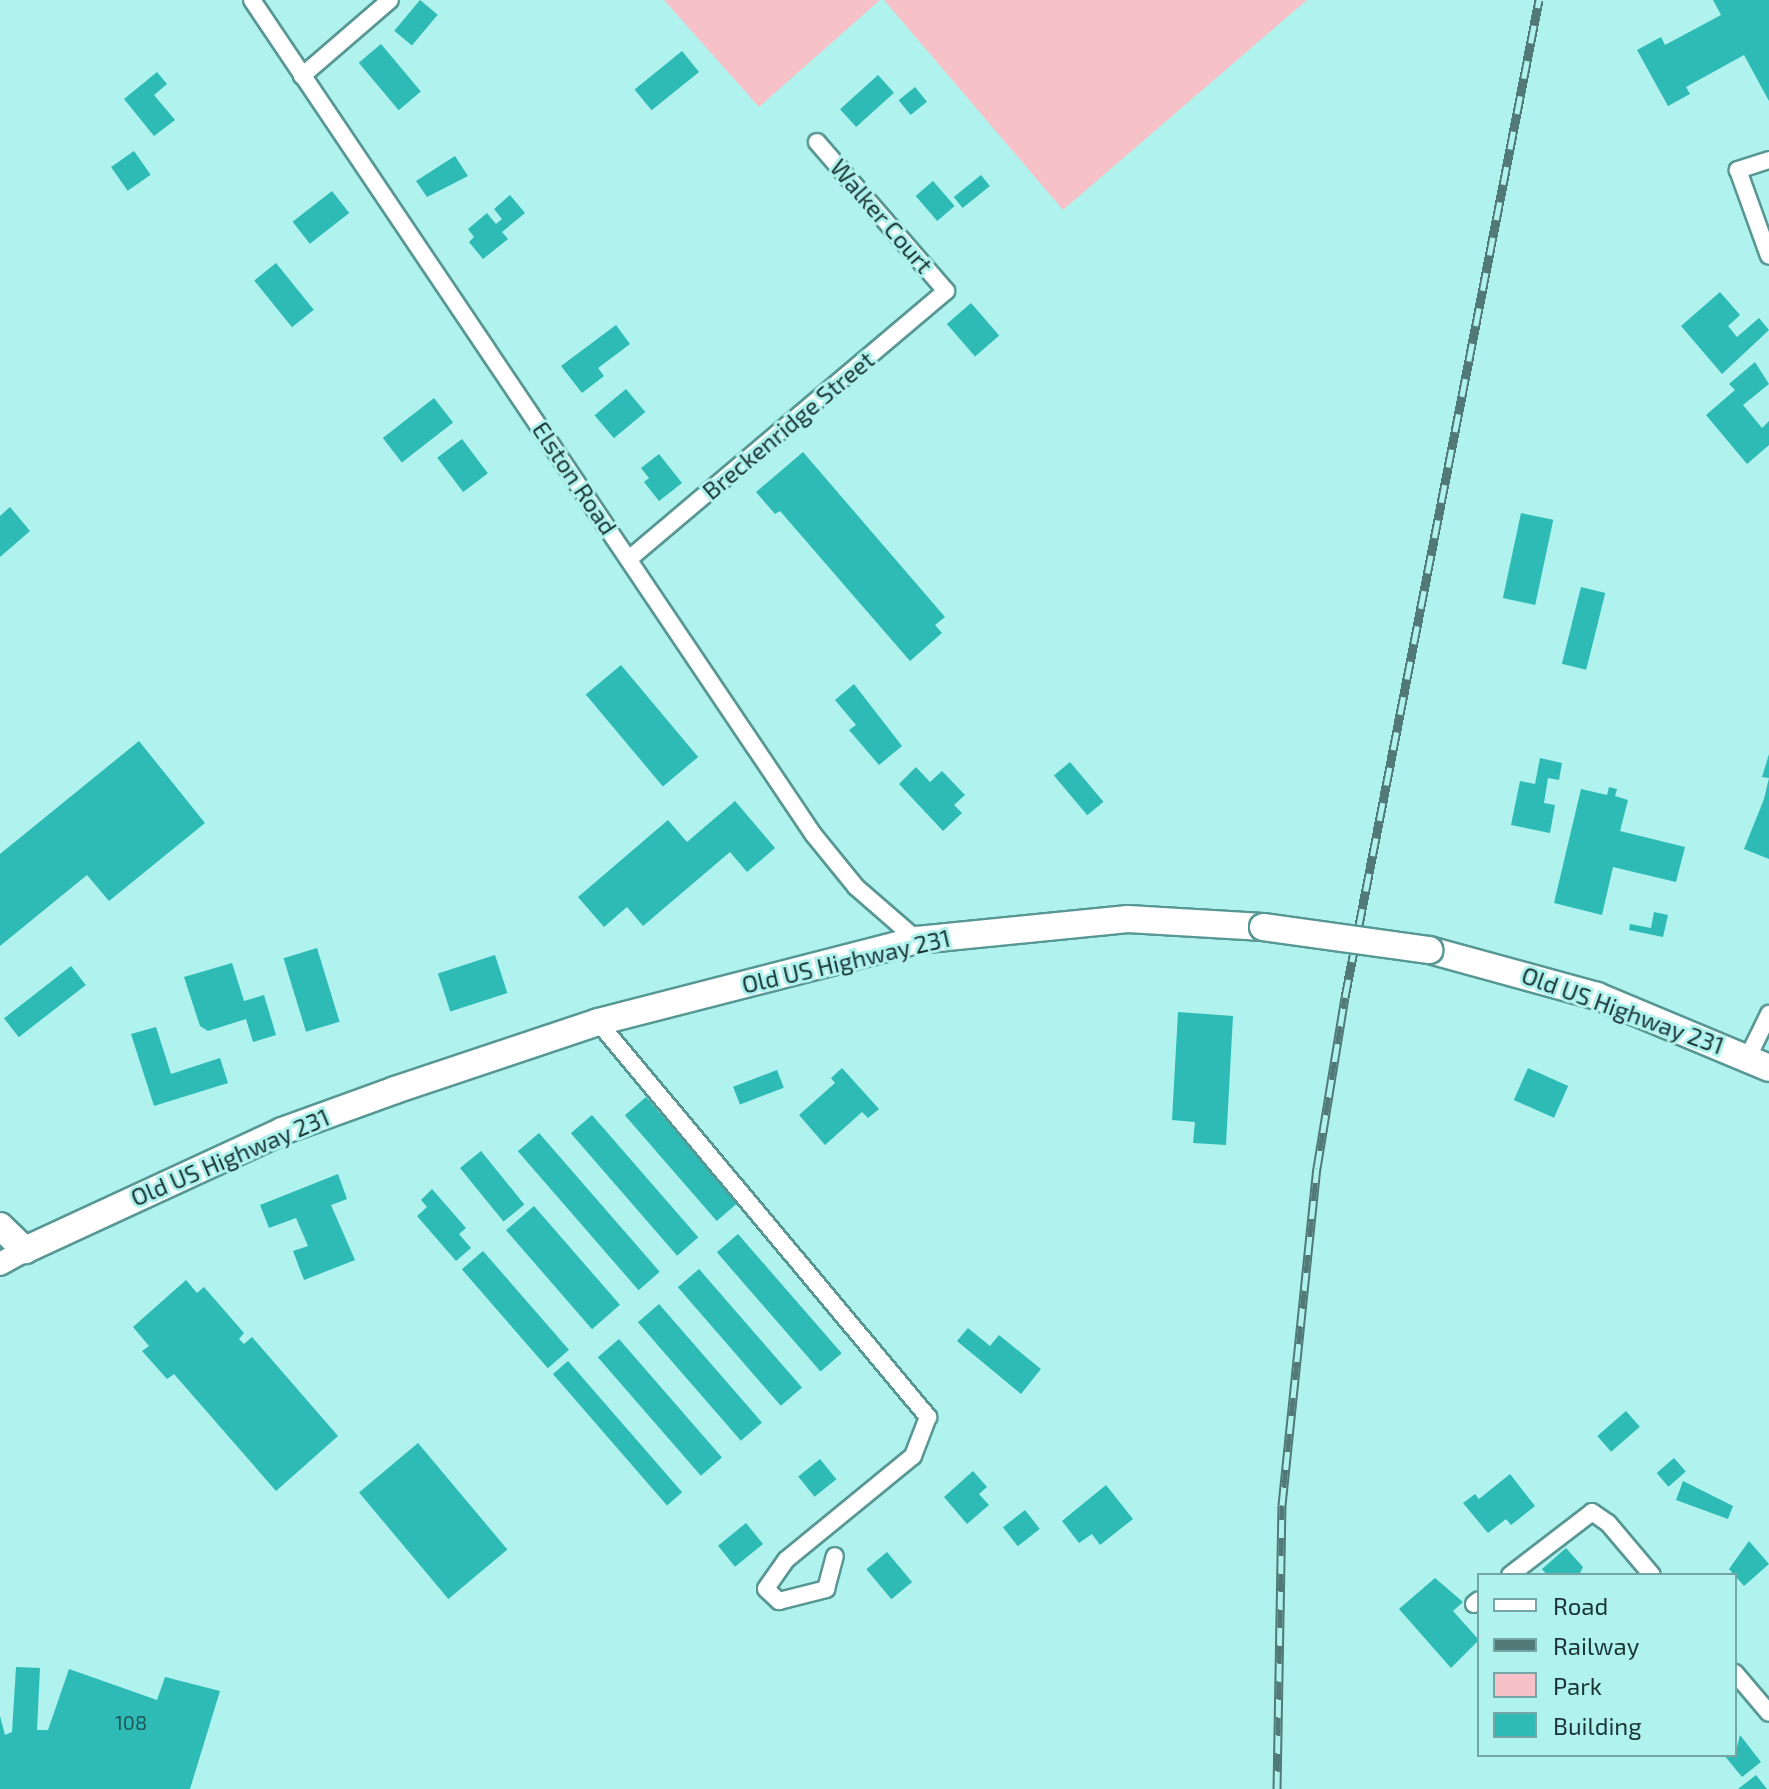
<!DOCTYPE html>
<html>
<head>
<meta charset="utf-8">
<style>
	body { margin:0 }
	#map { position:relative; width:1769px; height:1789px; overflow:hidden; background:#aff2ee; font-family:"Exo 2",sans-serif }
	div>[style] { position:absolute }
	.green>* { inset:0; background:#f7c2c7 }
	.building>* { inset:0; background:#2ebbb6; transform-origin:0 0 }
	.roads { filter:drop-shadow(2px 0 #579794) drop-shadow(-2px 0 #579794) drop-shadow(0 2px #579794) drop-shadow(0 -2px #579794) }
	.minor>* { height:16px; margin:-8px; padding:0 8px; transform-origin:8px; border-radius:8px; background:#fff }
	.tertiary>* { height:22px; margin:-11px; padding:0 11px; transform-origin:11px; border-radius:11px; background:#fff }
	.primary>* { height:26px; margin:-13px; padding:0 13px; transform-origin:13px; border-radius:13px; background:#fff }
	.rail>* { height:9px; margin-top:-4.5px; transform-origin:0; background:repeating-linear-gradient(90deg,#aff2ee 0 18px,#507977 0 36px); box-sizing:border-box; border-block:2px solid #507977 }
	.bridges { filter:drop-shadow(2px 0 #579794) drop-shadow(-2px 0 #579794) drop-shadow(0 2px #579794) drop-shadow(0 -2px #579794) }
	.primary-bridge>* { height:26px; margin:-13px; padding:0 13px; transform-origin:13px; border-radius:13px; background:#fff }
	span { translate:-50% -50%; white-space:nowrap; text-align:center; line-height:1.15; -webkit-text-stroke:6px #aff2ee; paint-order:stroke }
	.number-label { font-size:20px; color:#1f5654 }
	.number-label span { -webkit-text-stroke-width:0 }
	.street-label { font-size:24px; color:#1a3534 }
	.legend { position:absolute; left:1477px; top:1573px; width:260px; height:184px; box-sizing:border-box; background:#aff2ee; border:2px solid #73a6a4; margin:0; padding:10px 14px; list-style:none; font-size:24px; color:#1a3534 }
	.legend li { display:flex; align-items:center; gap:16px; height:40px }
	.legend b { width:40px; border:2px solid #73a6a4 }
</style>
</head>
<body>
<div id="map">
	<div class="green">
		<div style="clip-path:polygon(664px 0,880px 0,759px 107px)"></div>
		<div style="clip-path:polygon(884px 0,1307px 0,1063px 210px)"></div>
	</div>
	<div class="building">
		<div style="left:420px;top:0;width:23px;height:40px;rotate:40deg"></div>
		<div style="clip-path:polygon(1713px 0,1769px 0,1769px 101px,1744px 55px,1686px 87px,1690px 94px,1668px 106px,1637px 50px,1661px 37px,1665px 45px,1721px 15px)"></div>
		<div style="left:381px;top:44px;width:62px;height:29px;rotate:50deg"></div>
		<div style="left:682px;top:51px;width:27px;height:61px;rotate:51deg"></div>
		<div style="clip-path:polygon(157px 72px,167px 84px,154px 95px,175px 120px,154px 136px,124px 99px)"></div>
		<div style="left:878px;top:75px;width:24px;height:51px;rotate:48deg"></div>
		<div style="left:915px;top:87px;width:19px;height:21px;rotate:51deg"></div>
		<div style="left:134px;top:151px;width:29px;height:28px;rotate:55deg"></div>
		<div style="clip-path:polygon(455px 156px,468px 176px,427px 197px,416px 181px)"></div>
		<div style="left:981px;top:175px;width:14px;height:35px;rotate:51deg"></div>
		<div style="left:933px;top:181px;width:33px;height:23px;rotate:49deg"></div>
		<div style="left:332px;top:191px;width:28px;height:50px;rotate:52deg"></div>
		<div style="clip-path:polygon(510px 195px,525px 213px,502px 232px,508px 239px,483px 259px,469px 242px,474px 237px,468px 229px,487px 213px,496px 224px,502px 219px,494px 209px)"></div>
		<div style="left:276px;top:263px;width:60px;height:28px;rotate:51deg"></div>
		<div style="clip-path:polygon(1720px 292px,1740px 315px,1728px 326px,1737px 337px,1759px 318px,1769px 330px,1722px 374px,1681px 326px)"></div>
		<div style="left:971px;top:303px;width:43px;height:32px;rotate:49deg"></div>
		<div style="clip-path:polygon(616px 325px,630px 344px,598px 368px,604px 376px,582px 393px,561px 366px)"></div>
		<div style="clip-path:polygon(1755px 362px,1769px 384px,1743px 405px,1762px 428px,1769px 421px,1769px 445px,1747px 464px,1706px 415px,1735px 390px,1729px 384px)"></div>
		<div style="left:626px;top:389px;width:30px;height:41px;rotate:50deg"></div>
		<div style="left:434px;top:398px;width:31px;height:65px;rotate:52deg"></div>
		<div style="left:462px;top:439px;width:43px;height:31px;rotate:53deg"></div>
		<div style="clip-path:polygon(803px 452px,945px 617px,935px 625px,942px 633px,910px 661px,780px 511px,775px 514px,756px 492px)"></div>
		<div style="clip-path:polygon(659px 454px,682px 483px,659px 501px,644px 482px,649px 478px,641px 468px)"></div>
		<div style="clip-path:polygon(10px 507px,30px 531px,0 557px,0 516px)"></div>
		<div style="left:1521px;top:513px;width:33px;height:87px;rotate:12deg"></div>
		<div style="left:1581px;top:587px;width:25px;height:79px;rotate:14deg"></div>
		<div style="left:621px;top:665px;width:120px;height:46px;rotate:50deg"></div>
		<div style="clip-path:polygon(854px 684px,902px 746px,879px 765px,849px 730px,856px 725px,835px 700px)"></div>
		<div style="clip-path:polygon(139px 741px,205px 823px,109px 901px,87px 875px,0 946px,0 854px)"></div>
		<div style="clip-path:polygon(1769px 754px,1769px 859px,1744px 849px,1764px 799px,1769px 778px,1762px 777px)"></div>
		<div style="clip-path:polygon(1540px 758px,1562px 763px,1559px 780px,1548px 778px,1544px 803px,1555px 805px,1550px 833px,1511px 825px,1520px 781px,1535px 784px)"></div>
		<div style="left:1070px;top:762px;width:52px;height:21px;rotate:50deg"></div>
		<div style="clip-path:polygon(916px 767px,930px 782px,942px 771px,965px 795px,954px 805px,962px 813px,943px 831px,899px 784px)"></div>
		<div style="clip-path:polygon(1609px 787px,1617px 789px,1615px 796px,1628px 800px,1620px 831px,1685px 847px,1676px 882px,1613px 867px,1602px 915px,1554px 903px,1581px 789px,1607px 795px)"></div>
		<div style="clip-path:polygon(735px 801px,775px 848px,747px 872px,730px 852px,643px 926px,627px 907px,604px 927px,578px 897px,668px 820px,687px 842px)"></div>
		<div style="clip-path:polygon(1654px 912px,1668px 915px,1663px 937px,1629px 930px,1630px 924px,1651px 928px)"></div>
		<div style="left:317px;top:948px;width:77px;height:35px;rotate:73deg"></div>
		<div style="left:495px;top:955px;width:40px;height:60px;rotate:72deg"></div>
		<div style="clip-path:polygon(232px 963px,244px 1001px,264px 995px,276px 1035px,253px 1042px,246px 1019px,208px 1031px,200px 1026px,184px 977px)"></div>
		<div style="left:71px;top:966px;width:24px;height:85px;rotate:52deg"></div>
		<div style="clip-path:polygon(1178px 1012px,1233px 1016px,1226px 1145px,1193px 1143px,1195px 1122px,1172px 1120px)"></div>
		<div style="clip-path:polygon(156px 1027px,171px 1074px,220px 1058px,228px 1083px,154px 1106px,131px 1034px)"></div>
		<div style="clip-path:polygon(842px 1068px,879px 1109px,868px 1118px,862px 1112px,825px 1145px,799px 1115px,835px 1083px,831px 1078px)"></div>
		<div style="left:1528px;top:1068px;width:44px;height:35px;rotate:24deg"></div>
		<div style="left:777px;top:1070px;width:19px;height:47px;rotate:69deg"></div>
		<div style="left:646px;top:1097px;width:140px;height:28px;rotate:49deg"></div>
		<div style="left:592px;top:1115px;width:162px;height:28px;rotate:49deg"></div>
		<div style="left:539px;top:1133px;width:184px;height:28px;rotate:49deg"></div>
		<div style="left:481px;top:1151px;width:69px;height:27px;rotate:51deg"></div>
		<div style="clip-path:polygon(338px 1174px,347px 1199px,331px 1205px,355px 1260px,304px 1280px,293px 1251px,308px 1246px,296px 1218px,269px 1228px,260px 1205px)"></div>
		<div style="clip-path:polygon(432px 1189px,466px 1228px,459px 1234px,471px 1248px,456px 1261px,417px 1216px,427px 1207px,421px 1200px)"></div>
		<div style="left:534px;top:1206px;width:131px;height:37px;rotate:49deg"></div>
		<div style="left:738px;top:1234px;width:158px;height:28px;rotate:49deg"></div>
		<div style="left:483px;top:1251px;width:131px;height:28px;rotate:49deg"></div>
		<div style="left:699px;top:1269px;width:157px;height:28px;rotate:49deg"></div>
		<div style="clip-path:polygon(186px 1280px,197px 1293px,204px 1287px,244px 1333px,239px 1339px,244px 1344px,252px 1337px,338px 1436px,276px 1491px,174px 1374px,167px 1379px,142px 1351px,149px 1346px,133px 1327px)"></div>
		<div style="left:659px;top:1304px;width:157px;height:28px;rotate:49deg"></div>
		<div style="clip-path:polygon(968px 1328px,990px 1346px,999px 1335px,1041px 1369px,1021px 1394px,957px 1341px)"></div>
		<div style="left:619px;top:1339px;width:157px;height:28px;rotate:49deg"></div>
		<div style="left:568px;top:1361px;width:174px;height:20px;rotate:49deg"></div>
		<div style="left:1626px;top:1411px;width:21px;height:38px;rotate:49deg"></div>
		<div style="left:418px;top:1443px;width:139px;height:77px;rotate:50deg"></div>
		<div style="left:1674px;top:1458px;width:18px;height:23px;rotate:49deg"></div>
		<div style="left:820px;top:1459px;width:26px;height:28px;rotate:51deg"></div>
		<div style="clip-path:polygon(973px 1471px,987px 1487px,979px 1494px,989px 1505px,967px 1524px,944px 1497px)"></div>
		<div style="clip-path:polygon(1510px 1474px,1535px 1506px,1511px 1525px,1506px 1519px,1488px 1533px,1463px 1503px,1475px 1494px,1479px 1499px)"></div>
		<div style="clip-path:polygon(1683px 1481px,1733px 1506px,1728px 1519px,1676px 1500px)"></div>
		<div style="clip-path:polygon(1106px 1485px,1133px 1519px,1100px 1545px,1092px 1534px,1079px 1543px,1062px 1521px)"></div>
		<div style="left:1025px;top:1510px;width:24px;height:28px;rotate:52deg"></div>
		<div style="left:746px;top:1523px;width:27px;height:36px;rotate:51deg"></div>
		<div style="clip-path:polygon(1749px 1541px,1769px 1564px,1744px 1586px,1729px 1569px)"></div>
		<div style="clip-path:polygon(1566px 1548px,1583px 1567px,1579px 1575px,1547px 1575px,1542px 1569px)"></div>
		<div style="left:887px;top:1552px;width:39px;height:27px;rotate:50deg"></div>
		<div style="clip-path:polygon(1435px 1578px,1463px 1602px,1453px 1611px,1479px 1640px,1451px 1668px,1399px 1609px)"></div>
		<div style="clip-path:polygon(16px 1667px,40px 1668px,37px 1730px,48px 1730px,69px 1669px,157px 1700px,165px 1677px,220px 1691px,190px 1789px,0 1789px,0 1716px,5px 1735px,12px 1732px)"></div>
		<div style="clip-path:polygon(1740px 1735px,1761px 1762px,1742px 1777px,1724px 1755px,1735px 1755px)"></div>
		<div style="clip-path:polygon(1756px 1775px,1767px 1789px,1738px 1789px)"></div>
	</div>
	<div class="roads">
		<div class="minor">
			<div style="left:252px;top:0;width:1005px;rotate:56.07deg"></div>
			<div style="left:813px;top:834px;width:68px;rotate:50.9deg"></div>
			<div style="left:856px;top:887px;width:81px;rotate:41deg"></div>
			<div style="left:302px;top:76px;width:116px;rotate:-40.8deg"></div>
			<div style="left:1769px;top:160px;width:33px;rotate:162deg"></div>
			<div style="left:1738px;top:170px;width:91px;rotate:70.2deg"></div>
			<div style="left:629px;top:559px;width:415px;rotate:-40.2deg"></div>
			<div style="left:946px;top:291px;width:197px;rotate:-130.9deg"></div>
			<div style="left:598px;top:1022px;width:515px;rotate:50.12deg"></div>
			<div style="left:928px;top:1417px;width:42px;rotate:111deg"></div>
			<div style="left:913px;top:1456px;width:164px;rotate:140.7deg"></div>
			<div style="left:786px;top:1560px;width:35px;rotate:125deg"></div>
			<div style="left:766px;top:1589px;width:18px;rotate:43deg"></div>
			<div style="left:779px;top:1601px;width:49px;rotate:-14.3deg"></div>
			<div style="left:826px;top:1589px;width:34px;rotate:-75deg"></div>
			<div style="left:1748px;top:1057px;width:48px;rotate:-64deg"></div>
			<div style="left:1510px;top:1575px;width:103px;rotate:-37.5deg"></div>
			<div style="left:1592px;top:1512px;width:19px;rotate:35deg"></div>
			<div style="left:1608px;top:1523px;width:68px;rotate:49.8deg"></div>
			<div style="left:1474px;top:1604px;width:6px;rotate:-39deg"></div>
			<div style="left:1735px;top:1673px;width:52px;rotate:49.6deg"></div>
		</div>
		<div class="tertiary">
			<div style="left:0;top:1264px;width:29px;rotate:-29deg"></div>
		</div>
		<div class="primary">
			<div style="left:1429px;top:950px;width:174px;rotate:15.3deg"></div>
			<div style="left:1597px;top:996px;width:186px;rotate:22.7deg"></div>
			<div style="left:0;top:1226px;width:35px;rotate:44deg"></div>
			<div style="left:25px;top:1250px;width:283px;rotate:-24.8deg"></div>
			<div style="left:282px;top:1131px;width:120px;rotate:-19.9deg"></div>
			<div style="left:395px;top:1090px;width:214px;rotate:-18.5deg"></div>
			<div style="left:598px;top:1022px;width:329px;rotate:-14.4deg"></div>
			<div style="left:917px;top:940px;width:212px;rotate:-5.7deg"></div>
			<div style="left:1128px;top:919px;width:135px;rotate:3.4deg"></div>
		</div>
	</div>
	<div class="rail">
		<div style="left:1277px;top:1789px;width:284px;rotate:-89deg"></div>
		<div style="left:1282px;top:1505px;width:339px;rotate:-84.1deg"></div>
		<div style="left:1317px;top:1168px;width:173px;rotate:-80.7deg"></div>
		<div style="left:1345px;top:997px;width:1016px;rotate:-78.99deg"></div>
	</div>
	<div class="bridges">
		<div class="primary-bridge">
			<div style="left:1263px;top:927px;width:168px;rotate:7.9deg"></div>
		</div>
	</div>
	<div class="number-label">
		<span style="left:131px;top:1722px">108</span>
	</div>
	<div class="street-label">
		<span style="left:882px;top:216px;rotate:49deg">Walker Court</span>
		<span style="left:788px;top:425px;rotate:-40deg">Breckenridge Street</span>
		<span style="left:575px;top:478px;rotate:56deg">Elston Road</span>
		<span style="left:846px;top:961px;rotate:-13deg">Old US Highway 231</span>
		<span style="left:1623px;top:1010px;rotate:20deg">Old US Highway 231</span>
		<span style="left:230px;top:1157px;rotate:-23deg">Old US Highway 231</span>
	</div>
	<ul class="legend">
	<li><b style="height:10px;background:#fff"></b>Road</li>
	<li><b style="height:10px;background:#507977"></b>Railway</li>
	<li><b style="height:22px;background:#f7c2c7"></b>Park</li>
	<li><b style="height:22px;background:#2ebbb6"></b>Building</li>
	</ul>
</div>
</body>
</html>
